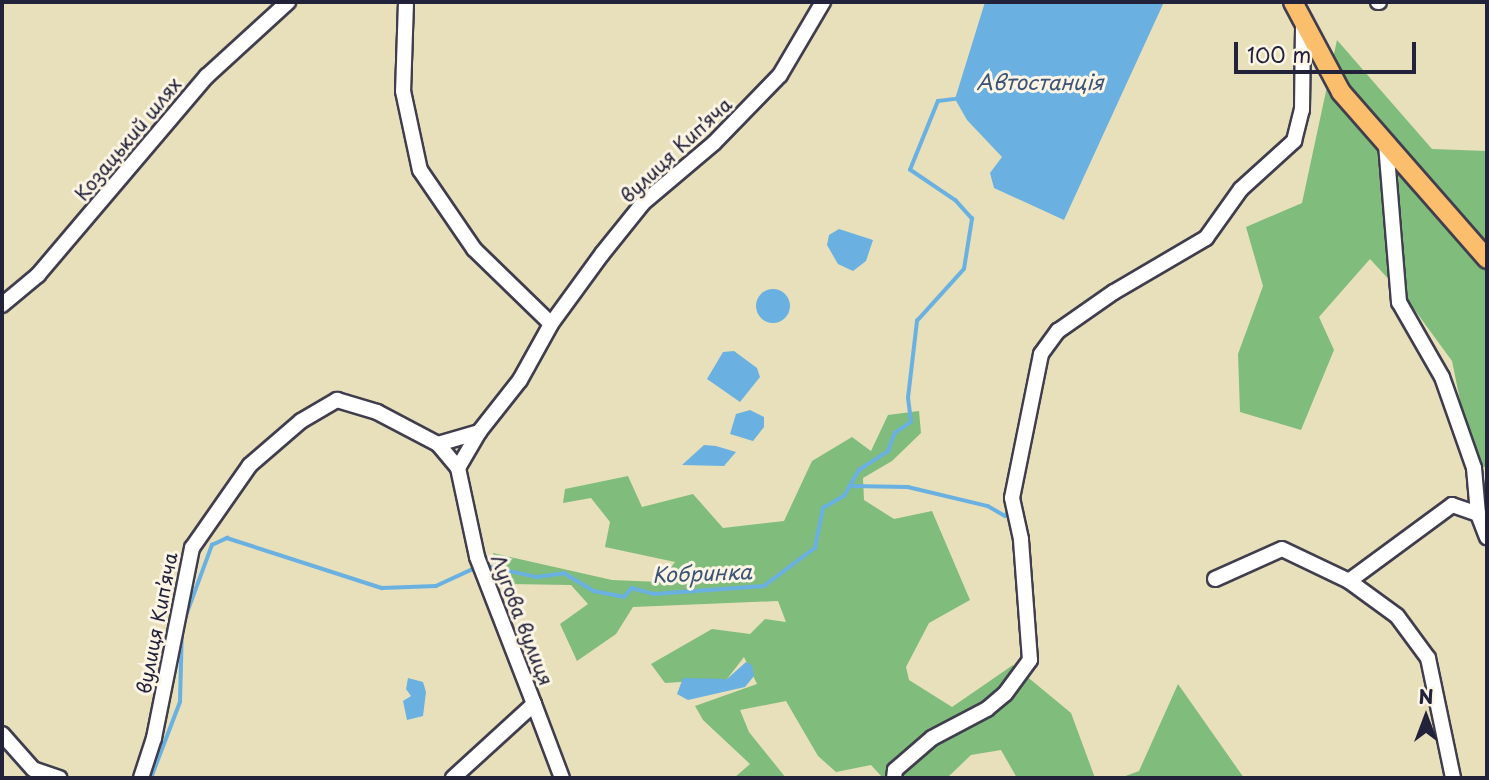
<!DOCTYPE html>
<html>
<head>
<meta charset="utf-8">
<style>
	body { margin:0 }
	#map { position:relative; width:1489px; height:780px; overflow:hidden; background:#e7e0bb; font-family:"Playpen Sans",sans-serif }
	div>[style] { position:absolute }
	.forest>* { inset:0; background:#80bc7c }
	.water>* { inset:0; background:#6ab1e1 }
	.round { border-radius:50% }
	.stream>* { height:3.5px; margin:-1.75px; padding:0 1.75px; transform-origin:1.75px; border-radius:1.75px; background:#6ab1e1 }
	.roads { filter:drop-shadow(2px 0 #403e4e) drop-shadow(-2px 0 #403e4e) drop-shadow(0 2px #403e4e) drop-shadow(0 -2px #403e4e) }
	.minor>* { height:14px; margin:-7px; padding:0 7px; transform-origin:7px; border-radius:7px; background:#fff }
	.major>* { height:18px; margin:-9px; padding:0 9px; transform-origin:9px; border-radius:9px; background:#fabe6d }
	span { translate:-50% -50%; white-space:nowrap; text-align:center; line-height:1.15; -webkit-text-stroke:6px #fcf5e5; paint-order:stroke }
	.street-label { font-size:19px; color:#22223b }
	.water-label { font-size:21px; color:#3b5475; font-style:italic }
	.frame { position:absolute; inset:0; border:4px solid #22223b; pointer-events:none }
	.north { position:absolute; left:1391px; top:682px; width:70px; height:70px; -webkit-text-stroke:5px #fcf5e5; paint-order:stroke; rotate:0deg; font-size:19px; font-weight:700; line-height:28px; text-align:center; color:#22223b }
	.north::after { content:''; display:block; margin:auto; width:24px; height:32px; background:#22223b; clip-path:polygon(50% 0,100% 100%,50% 72%,0 100%) }
	.scale { position:absolute; left:1234px; top:42px; width:182px; height:32px; box-sizing:border-box; border:4px solid #22223b; border-top:0; padding-left:9px; font-size:21px; line-height:24px; white-space:nowrap; color:#22223b; -webkit-text-stroke:5px #fcf5e5; paint-order:stroke }
</style>
</head>
<body>
<div id="map">
	<div class="forest">
		<div style="clip-path:polygon(1337px 40px,1432px 149px,1487px 151px,1487px 467px,1474px 468px,1452px 361px,1406px 298px,1370px 259px,1319px 317px,1334px 350px,1301px 430px,1240px 412px,1238px 354px,1263px 286px,1246px 227px,1302px 203px)"></div>
		<div style="clip-path:polygon(919px 411px,921px 433px,892px 461px,863px 478px,864px 500px,894px 519px,932px 511px,970px 600px,929px 623px,906px 667px,909px 680px,952px 707px,1013px 665px,1071px 713px,1095px 778px,1017px 778px,1001px 750px,971px 755px,947px 778px,883px 778px,871px 765px,836px 772px,818px 756px,786px 701px,740px 710px,749px 732px,786px 778px,734px 778px,750px 764px,703px 720px,695px 706px,757px 684px,744px 657px,727px 679px,665px 683px,651px 664px,712px 629px,750px 634px,765px 619px,786px 622px,778px 601px,633px 607px,616px 634px,577px 661px,560px 624px,588px 604px,571px 585px,500px 584px,493px 553px,612px 580px,660px 582px,675px 562px,605px 547px,610px 522px,591px 498px,563px 503px,565px 489px,628px 476px,642px 507px,693px 494px,723px 528px,784px 521px,812px 461px,852px 437px,871px 451px,888px 415px)"></div>
		<div style="clip-path:polygon(1178px 684px,1244px 778px,1120px 778px,1139px 771px)"></div>
	</div>
	<div class="water">
		<div style="clip-path:polygon(985px 2px,1164px 2px,1064px 220px,994px 188px,990px 173px,1002px 157px,967px 120px,955px 99px)"></div>
		<div style="clip-path:polygon(839px 229px,873px 240px,866px 261px,853px 271px,838px 264px,827px 245px,829px 235px)"></div>
		<div class="round" style="left:756px;top:289px;width:34px;height:34px"></div>
		<div style="clip-path:polygon(734px 351px,757px 368px,760px 377px,740px 402px,707px 379px,723px 352px)"></div>
		<div style="clip-path:polygon(750px 410px,764px 417px,764px 427px,753px 441px,730px 434px,736px 414px)"></div>
		<div style="clip-path:polygon(704px 445px,716px 446px,736px 452px,724px 466px,682px 465px)"></div>
		<div style="clip-path:polygon(746px 662px,752px 665px,754px 676px,745px 687px,688px 700px,677px 694px,683px 678px,727px 679px)"></div>
		<div style="clip-path:polygon(408px 678px,423px 682px,426px 692px,423px 716px,407px 720px,403px 701px,411px 696px,406px 689px)"></div>
	</div>
	<div class="stream">
		<div style="left:851px;top:486px;width:57px;rotate:1deg"></div>
		<div style="left:908px;top:487px;width:82px;rotate:13.4deg"></div>
		<div style="left:988px;top:506px;width:20px;rotate:30deg"></div>
		<div style="left:1005px;top:516px;width:5px;rotate:-53deg"></div>
		<div style="left:491px;top:567px;width:47px;rotate:12.3deg"></div>
		<div style="left:537px;top:577px;width:27px;rotate:-8deg"></div>
		<div style="left:564px;top:573px;width:35px;rotate:31deg"></div>
		<div style="left:594px;top:591px;width:31px;rotate:11deg"></div>
		<div style="left:624px;top:597px;width:12px;rotate:-48deg"></div>
		<div style="left:632px;top:588px;width:23px;rotate:15deg"></div>
		<div style="left:654px;top:594px;width:110px;rotate:-4.2deg"></div>
		<div style="left:764px;top:586px;width:64px;rotate:-36.7deg"></div>
		<div style="left:815px;top:548px;width:41px;rotate:-78.7deg"></div>
		<div style="left:823px;top:508px;width:24px;rotate:-30deg"></div>
		<div style="left:844px;top:496px;width:30px;rotate:-60deg"></div>
		<div style="left:859px;top:470px;width:35px;rotate:-33deg"></div>
		<div style="left:888px;top:451px;width:19px;rotate:-69deg"></div>
		<div style="left:895px;top:433px;width:19px;rotate:-35deg"></div>
		<div style="left:911px;top:422px;width:24px;rotate:-97deg"></div>
		<div style="left:908px;top:398px;width:78px;rotate:-83.3deg"></div>
		<div style="left:917px;top:321px;width:70px;rotate:-47.9deg"></div>
		<div style="left:964px;top:269px;width:51px;rotate:-80.9deg"></div>
		<div style="left:972px;top:219px;width:24px;rotate:-132deg"></div>
		<div style="left:956px;top:201px;width:55px;rotate:-146deg"></div>
		<div style="left:910px;top:170px;width:74px;rotate:-67.9deg"></div>
		<div style="left:938px;top:101px;width:17px;rotate:-7deg"></div>
		<div style="left:184px;top:621px;width:81px;rotate:-69.8deg"></div>
		<div style="left:212px;top:545px;width:17px;rotate:-25deg"></div>
		<div style="left:227px;top:538px;width:163px;rotate:17.9deg"></div>
		<div style="left:382px;top:588px;width:54px;rotate:-2.1deg"></div>
		<div style="left:436px;top:586px;width:41px;rotate:-24.7deg"></div>
		<div style="left:151px;top:778px;width:81px;rotate:-69.1deg"></div>
		<div style="left:180px;top:702px;width:74px;rotate:-88.5deg"></div>
	</div>
	<div class="roads">
		<div class="minor">
			<div style="left:406px;top:2px;width:89px;rotate:91.9deg"></div>
			<div style="left:403px;top:91px;width:81px;rotate:77.9deg"></div>
			<div style="left:420px;top:170px;width:96px;rotate:55.6deg"></div>
			<div style="left:474px;top:249px;width:107px;rotate:44.2deg"></div>
			<div style="left:1378px;top:2px;width:1px"></div>
			<div style="left:1386px;top:144px;width:159px;rotate:85.3deg"></div>
			<div style="left:1399px;top:302px;width:86px;rotate:60.2deg"></div>
			<div style="left:1442px;top:377px;width:96px;rotate:70.6deg"></div>
			<div style="left:1474px;top:468px;width:46px;rotate:85deg"></div>
			<div style="left:1478px;top:514px;width:25px;rotate:69deg"></div>
			<div style="left:2px;top:305px;width:47px;rotate:-39.8deg"></div>
			<div style="left:38px;top:275px;width:261px;rotate:-49.7deg"></div>
			<div style="left:207px;top:76px;width:110px;rotate:-42.4deg"></div>
			<div style="left:438px;top:444px;width:31px;rotate:50deg"></div>
			<div style="left:458px;top:468px;width:91px;rotate:77.9deg"></div>
			<div style="left:477px;top:557px;width:158px;rotate:68.8deg"></div>
			<div style="left:534px;top:704px;width:110px;rotate:137.6deg"></div>
			<div style="left:458px;top:468px;width:42px;rotate:-59.7deg"></div>
			<div style="left:1215px;top:579px;width:73px;rotate:-24.1deg"></div>
			<div style="left:1282px;top:549px;width:74px;rotate:25.5deg"></div>
			<div style="left:1349px;top:581px;width:128px;rotate:-36.4deg"></div>
			<div style="left:1452px;top:505px;width:28px;rotate:19deg"></div>
			<div style="left:1349px;top:581px;width:59px;rotate:36.1deg"></div>
			<div style="left:1397px;top:616px;width:52px;rotate:53.6deg"></div>
			<div style="left:1428px;top:658px;width:123px;rotate:78.2deg"></div>
			<div style="left:534px;top:704px;width:79px;rotate:69.3deg"></div>
			<div style="left:2px;top:734px;width:47px;rotate:48.5deg"></div>
			<div style="left:33px;top:769px;width:28px;rotate:19deg"></div>
			<div style="left:141px;top:778px;width:42px;rotate:-72deg"></div>
			<div style="left:154px;top:738px;width:194px;rotate:-78.7deg"></div>
			<div style="left:192px;top:548px;width:101px;rotate:-55.1deg"></div>
			<div style="left:250px;top:465px;width:67px;rotate:-40.8deg"></div>
			<div style="left:301px;top:421px;width:42px;rotate:-30.3deg"></div>
			<div style="left:337px;top:400px;width:42px;rotate:16.7deg"></div>
			<div style="left:377px;top:412px;width:69px;rotate:27.7deg"></div>
			<div style="left:438px;top:444px;width:43px;rotate:-16.3deg"></div>
			<div style="left:479px;top:432px;width:66px;rotate:-51.7deg"></div>
			<div style="left:520px;top:380px;width:64px;rotate:-61deg"></div>
			<div style="left:551px;top:324px;width:87px;rotate:-53.9deg"></div>
			<div style="left:602px;top:254px;width:65px;rotate:-51.2deg"></div>
			<div style="left:643px;top:203px;width:93px;rotate:-40.2deg"></div>
			<div style="left:714px;top:143px;width:95px;rotate:-45.9deg"></div>
			<div style="left:780px;top:75px;width:85px;rotate:-59.5deg"></div>
			<div style="left:894px;top:778px;width:8px;rotate:-83deg"></div>
			<div style="left:895px;top:770px;width:49px;rotate:-40.9deg"></div>
			<div style="left:932px;top:738px;width:62px;rotate:-27.8deg"></div>
			<div style="left:987px;top:709px;width:23px;rotate:-40deg"></div>
			<div style="left:1005px;top:694px;width:42px;rotate:-53.7deg"></div>
			<div style="left:1030px;top:660px;width:121px;rotate:-94.3deg"></div>
			<div style="left:1021px;top:539px;width:42px;rotate:-102.4deg"></div>
			<div style="left:1012px;top:498px;width:147px;rotate:-78.6deg"></div>
			<div style="left:1041px;top:354px;width:29px;rotate:-54deg"></div>
			<div style="left:1058px;top:331px;width:68px;rotate:-34.9deg"></div>
			<div style="left:1114px;top:292px;width:107px;rotate:-30.4deg"></div>
			<div style="left:1206px;top:238px;width:60px;rotate:-54.5deg"></div>
			<div style="left:1241px;top:189px;width:72px;rotate:-42.2deg"></div>
			<div style="left:1294px;top:141px;width:32px;rotate:-76deg"></div>
			<div style="left:1302px;top:110px;width:86px;rotate:-89.3deg"></div>
		</div>
		<div class="major">
			<div style="left:1293px;top:2px;width:102px;rotate:61.9deg"></div>
			<div style="left:1341px;top:92px;width:222px;rotate:48.8deg"></div>
		</div>
	</div>
	<div class="street-label">
		<span style="left:128px;top:139px;rotate:-50deg">Козацький шлях</span>
		<span style="left:676px;top:150px;rotate:-43deg">вулиця Кипʼяча</span>
		<span style="left:522px;top:620px;rotate:69deg">Лугова вулиця</span>
		<span style="left:157px;top:623px;rotate:-79deg">вулиця Кипʼяча</span>
	</div>
	<div class="water-label">
		<span style="left:1040px;top:81px">Автостанція</span>
		<span style="left:702px;top:572px;rotate:-2deg">Кобринка</span>
	</div>
	<div class="frame"></div>
	<div class="north">N</div>
	<div class="scale">100 m</div>
</div>
</body>
</html>
